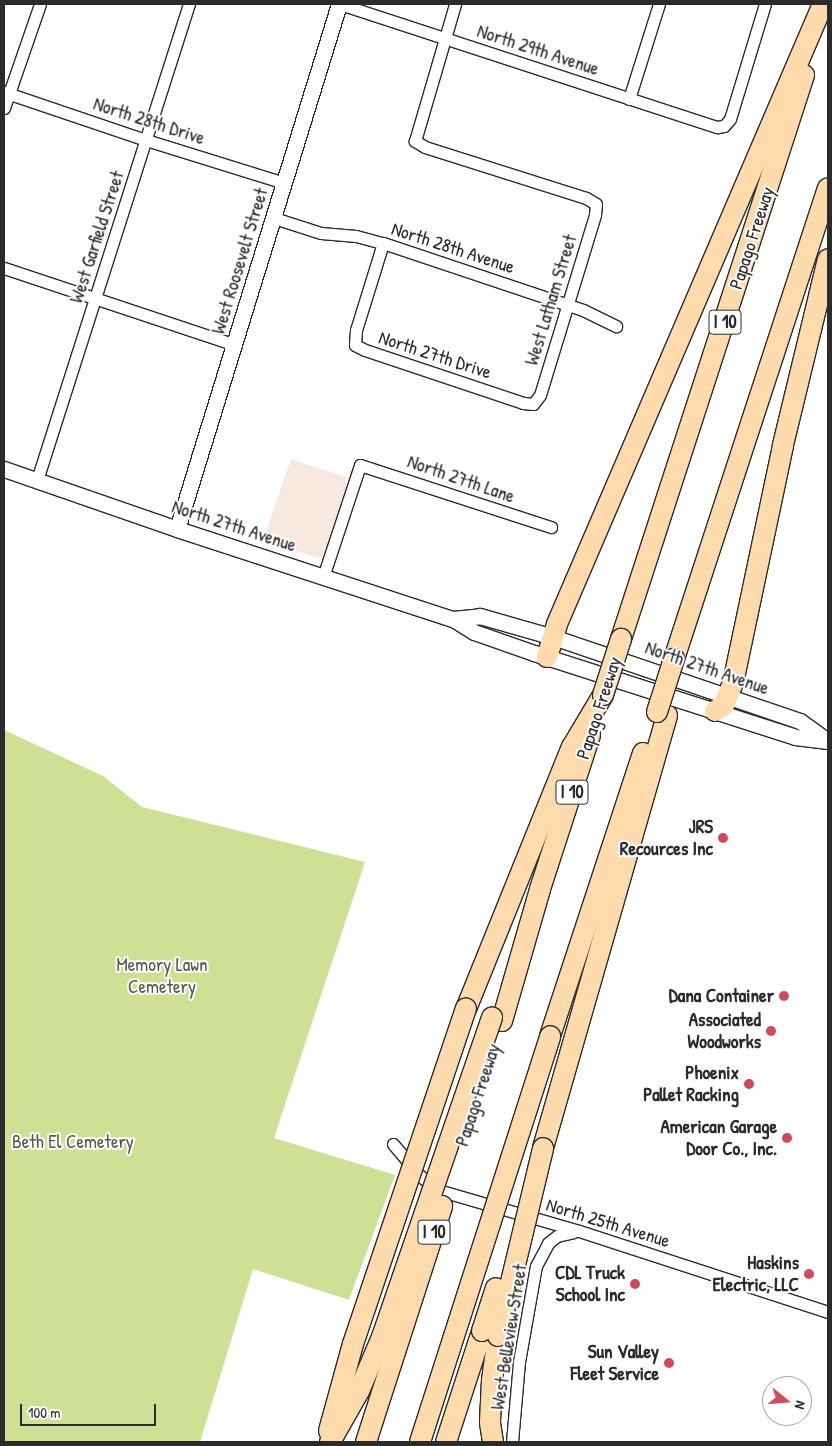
<!DOCTYPE html>
<html>
<head>
<meta charset="utf-8">
<style>
	body { margin:0 }
	#map { position:relative; width:832px; height:1446px; overflow:hidden; background:#fff; font-family:"Patrick Hand",sans-serif }
	div>[style] { position:absolute }
	.built>* { inset:0; background:#f8e9e0 }
	.green>* { inset:0; background:#cfdf93 }
	.roads { filter:drop-shadow(1px 0 #2b2b2b) drop-shadow(-1px 0 #2b2b2b) drop-shadow(0 1px #2b2b2b) drop-shadow(0 -1px #2b2b2b) }
	.street>* { height:11px; margin:-5.5px; padding:0 5.5px; transform-origin:5.5px; border-radius:5.5px; background:#fff }
	.secondary>* { height:15px; margin:-7.5px; padding:0 7.5px; transform-origin:7.5px; border-radius:7.5px; background:#fff }
	.highway>* { height:20px; margin:-10px; padding:0 10px; transform-origin:10px; border-radius:10px; background:#fedbac }
	.bridges { filter:drop-shadow(1px 0 #2b2b2b) drop-shadow(-1px 0 #2b2b2b) drop-shadow(0 1px #2b2b2b) drop-shadow(0 -1px #2b2b2b) }
	.highway-bridge>* { height:20px; margin:-10px; padding:0 10px; transform-origin:10px; border-radius:10px; background:#fedbac }
	.dots>* { width:14px; height:14px; translate:-50% -50%; box-sizing:border-box; border:2px solid #fff; border-radius:50% }
	span { translate:-50% -50%; white-space:nowrap; text-align:center; line-height:1.15; -webkit-text-stroke:4px #fff; paint-order:stroke }
	.shield-label span { padding:1px 4px; background:#fff; border:1px solid; border-radius:4px; -webkit-text-stroke-width:0 }
	.shield-label { font-size:18px; color:#2b2b2b; font-weight:700 }
	.street-label { font-size:19px; color:#2b2b2b }
	.poi-label { font-size:19px; color:#2b2b2b; font-weight:700 }
	.right { translate:-100% -50%; text-align:right }
	.park-label { font-size:19px; color:#545845 }
	.frame { position:absolute; inset:0; border:5px solid #2b2b2b; pointer-events:none }
	.north { position:absolute; left:762px; top:1376px; width:50px; height:50px; box-sizing:border-box; background:#fff; border:1px solid #aaa; border-radius:50%; rotate:107deg; font-size:14px; font-weight:700; line-height:20px; text-align:center; color:#2b2b2b }
	.north::after { content:''; display:block; margin:auto; width:18px; height:22px; background:#d1495b; clip-path:polygon(50% 0,100% 100%,50% 72%,0 100%) }
	.scale { position:absolute; left:20px; top:1404px; width:136px; height:22px; box-sizing:border-box; border:2px solid #2b2b2b; border-top:0; padding-left:6px; font-size:15px; line-height:18px; white-space:nowrap; color:#2b2b2b; -webkit-text-stroke:4px #fff; paint-order:stroke }
</style>
</head>
<body>
<div id="map">
	<div class="built">
		<div style="clip-path:polygon(291px 459px,346px 477px,346px 488px,325px 554px,318px 558px,263px 540px)"></div>
	</div>
	<div class="green">
		<div style="clip-path:polygon(4px 730px,103px 776px,142px 807px,365px 862px,274px 1138px,395px 1175px,349px 1300px,253px 1269px,200px 1442px,4px 1442px)"></div>
	</div>
	<div class="roads">
		<div class="street">
			<div style="left:340px;top:4px;width:397px;rotate:18.1deg"></div>
			<div style="left:717px;top:127px;width:7px;rotate:-8deg"></div>
			<div style="left:724px;top:126px;width:9px;rotate:-49deg"></div>
			<div style="left:730px;top:119px;width:120px;rotate:-73.1deg"></div>
			<div style="left:4px;top:92px;width:150px;rotate:18.7deg"></div>
			<div style="left:146px;top:140px;width:145px;rotate:17.3deg"></div>
			<div style="left:629px;top:99px;width:100px;rotate:-72.5deg"></div>
			<div style="left:4px;top:108px;width:110px;rotate:-70.9deg"></div>
			<div style="left:274px;top:218px;width:49px;rotate:17.7deg"></div>
			<div style="left:321px;top:233px;width:35px;rotate:5deg"></div>
			<div style="left:356px;top:236px;width:28px;rotate:15deg"></div>
			<div style="left:383px;top:243px;width:211px;rotate:18.5deg"></div>
			<div style="left:583px;top:310px;width:37px;rotate:26deg"></div>
			<div style="left:383px;top:243px;width:91px;rotate:107.2deg"></div>
			<div style="left:356px;top:330px;width:15px;rotate:94deg"></div>
			<div style="left:355px;top:345px;width:11px;rotate:27deg"></div>
			<div style="left:365px;top:350px;width:167px;rotate:18.5deg"></div>
			<div style="left:523px;top:403px;width:10px;rotate:6deg"></div>
			<div style="left:533px;top:404px;width:11px;rotate:-52deg"></div>
			<div style="left:540px;top:395px;width:188px;rotate:-73deg"></div>
			<div style="left:595px;top:215px;width:11px;rotate:-85deg"></div>
			<div style="left:596px;top:204px;width:12px;rotate:-149deg"></div>
			<div style="left:586px;top:198px;width:169px;rotate:-162.4deg"></div>
			<div style="left:425px;top:147px;width:12px;rotate:-149deg"></div>
			<div style="left:415px;top:141px;width:143px;rotate:-73.7deg"></div>
			<div style="left:4px;top:268px;width:244px;rotate:18.4deg"></div>
			<div style="left:37px;top:480px;width:500px;rotate:-72.3deg"></div>
			<div style="left:323px;top:577px;width:118px;rotate:-71.7deg"></div>
			<div style="left:360px;top:465px;width:201px;rotate:18deg"></div>
			<div style="left:393px;top:1144px;width:42px;rotate:49.8deg"></div>
			<div style="left:420px;top:1176px;width:23px;rotate:38deg"></div>
			<div style="left:438px;top:1190px;width:147px;rotate:16.2deg"></div>
			<div style="left:579px;top:1231px;width:262px;rotate:18deg"></div>
			<div style="left:512px;top:1442px;width:80px;rotate:-85deg"></div>
			<div style="left:519px;top:1362px;width:97px;rotate:-80deg"></div>
			<div style="left:536px;top:1266px;width:26px;rotate:-62deg"></div>
			<div style="left:548px;top:1243px;width:11px;rotate:-38deg"></div>
			<div style="left:557px;top:1236px;width:17px;rotate:-13deg"></div>
		</div>
		<div class="secondary">
			<div style="left:4px;top:469px;width:183px;rotate:19.1deg"></div>
			<div style="left:177px;top:529px;width:290px;rotate:18.1deg"></div>
			<div style="left:453px;top:619px;width:25px;rotate:32deg"></div>
			<div style="left:474px;top:632px;width:64px;rotate:19.3deg"></div>
			<div style="left:534px;top:653px;width:274px;rotate:17.8deg"></div>
			<div style="left:795px;top:737px;width:33px;rotate:7deg"></div>
			<div style="left:177px;top:529px;width:549px;rotate:-72.85deg"></div>
			<div style="left:453px;top:619px;width:27px;rotate:-6deg"></div>
			<div style="left:480px;top:616px;width:76px;rotate:16deg"></div>
			<div style="left:553px;top:637px;width:261px;rotate:18.8deg"></div>
			<div style="left:800px;top:721px;width:32px;rotate:36deg"></div>
		</div>
		<div class="highway">
			<div style="left:621px;top:639px;width:593px;rotate:-72.02deg"></div>
			<div style="left:547px;top:657px;width:34px;rotate:-73deg"></div>
			<div style="left:557px;top:624px;width:675px;rotate:-66.78deg"></div>
			<div style="left:674px;top:659px;width:495px;rotate:-71.9deg"></div>
			<div style="left:715px;top:711px;width:11px;rotate:-34deg"></div>
			<div style="left:724px;top:705px;width:24px;rotate:-68deg"></div>
			<div style="left:733px;top:683px;width:243px;rotate:-78.1deg"></div>
			<div style="left:783px;top:445px;width:191px;rotate:-76.4deg"></div>
			<div style="left:466px;top:1009px;width:283px;rotate:-68deg"></div>
			<div style="left:572px;top:747px;width:61px;rotate:-59.2deg"></div>
			<div style="left:502px;top:1021px;width:137px;rotate:-73.9deg"></div>
			<div style="left:540px;top:889px;width:162px;rotate:-72deg"></div>
			<div style="left:550px;top:1036px;width:298px;rotate:-71.8deg"></div>
			<div style="left:543px;top:1148px;width:450px;rotate:-74deg"></div>
			<div style="left:446px;top:1442px;width:117px;rotate:-72deg"></div>
			<div style="left:493px;top:1442px;width:20px;rotate:-99deg"></div>
			<div style="left:490px;top:1422px;width:42px;rotate:-87.3deg"></div>
			<div style="left:492px;top:1380px;width:44px;rotate:-82.2deg"></div>
		</div>
	</div>
	<div class="bridges">
		<div class="highway-bridge">
			<div style="left:603px;top:695px;width:59px;rotate:-72.2deg"></div>
			<div style="left:657px;top:712px;width:56px;rotate:-72.2deg"></div>
			<div style="left:482px;top:1331px;width:45px;rotate:-72deg"></div>
			<div style="left:498px;top:1336px;width:193px;rotate:-76.5deg"></div>
			<div style="left:329px;top:1431px;width:90px;rotate:-74.6deg"></div>
			<div style="left:353px;top:1344px;width:354px;rotate:-71.4deg"></div>
			<div style="left:330px;top:1442px;width:59px;rotate:-60.4deg"></div>
			<div style="left:359px;top:1391px;width:59px;rotate:-66.9deg"></div>
			<div style="left:382px;top:1337px;width:338px;rotate:-71deg"></div>
			<div style="left:366px;top:1442px;width:248px;rotate:-72.1deg"></div>
			<div style="left:420px;top:1442px;width:426px;rotate:-72.2deg"></div>
		</div>
	</div>
	<div class="dots">
		<div style="left:723px;top:838px;background:#d1495b"></div>
		<div style="left:784px;top:996px;background:#d1495b"></div>
		<div style="left:771px;top:1031px;background:#d1495b"></div>
		<div style="left:749px;top:1084px;background:#d1495b"></div>
		<div style="left:787px;top:1138px;background:#d1495b"></div>
		<div style="left:809px;top:1274px;background:#d1495b"></div>
		<div style="left:635px;top:1284px;background:#d1495b"></div>
		<div style="left:669px;top:1363px;background:#d1495b"></div>
	</div>
	<div class="shield-label">
		<span style="left:725px;top:322px">I 10</span>
		<span style="left:572px;top:792px">I 10</span>
		<span style="left:434px;top:1232px">I 10</span>
	</div>
	<div class="street-label">
		<span style="left:538px;top:50px;rotate:18deg">North 29th Avenue</span>
		<span style="left:149px;top:121px;rotate:18deg">North 28th Drive</span>
		<span style="left:97px;top:237px;rotate:-72deg">West Garfield Street</span>
		<span style="left:752px;top:238px;rotate:-72deg">Papago Freeway</span>
		<span style="left:453px;top:248px;rotate:18deg">North 28th Avenue</span>
		<span style="left:240px;top:261px;rotate:-73deg">West Roosevelt Street</span>
		<span style="left:551px;top:300px;rotate:-73deg">West Latham Street</span>
		<span style="left:435px;top:355px;rotate:18deg">North 27th Drive</span>
		<span style="left:461px;top:479px;rotate:19deg">North 27th Lane</span>
		<span style="left:234px;top:526px;rotate:18deg">North 27th Avenue</span>
		<span style="left:707px;top:668px;rotate:19deg">North 27th Avenue</span>
		<span style="left:599px;top:708px;rotate:-72deg">Papago Freeway</span>
		<span style="left:478px;top:1095px;rotate:-72deg">Papago Freeway</span>
		<span style="left:608px;top:1223px;rotate:17deg">North 25th Avenue</span>
		<span style="left:509px;top:1337px;rotate:-81deg">West Belleview Street</span>
	</div>
	<div class="poi-label">
		<span class="right" style="left:713px;top:838px">JRS<br>Recources Inc</span>
		<span class="right" style="left:774px;top:996px">Dana Container</span>
		<span class="right" style="left:761px;top:1031px">Associated<br>Woodworks</span>
		<span class="right" style="left:739px;top:1084px">Phoenix<br>Pallet Racking</span>
		<span class="right" style="left:777px;top:1138px">American Garage<br>Door Co., Inc.</span>
		<span class="right" style="left:799px;top:1274px">Haskins<br>Electric, LLC</span>
		<span class="right" style="left:625px;top:1284px">CDL Truck<br>School Inc</span>
		<span class="right" style="left:659px;top:1363px">Sun Valley<br>Fleet Service</span>
	</div>
	<div class="park-label">
		<span style="left:162px;top:976px">Memory Lawn<br>Cemetery</span>
		<span style="left:73px;top:1142px">Beth El Cemetery</span>
	</div>
	<div class="frame"></div>
	<div class="north">N</div>
	<div class="scale">100 m</div>
</div>
</body>
</html>
